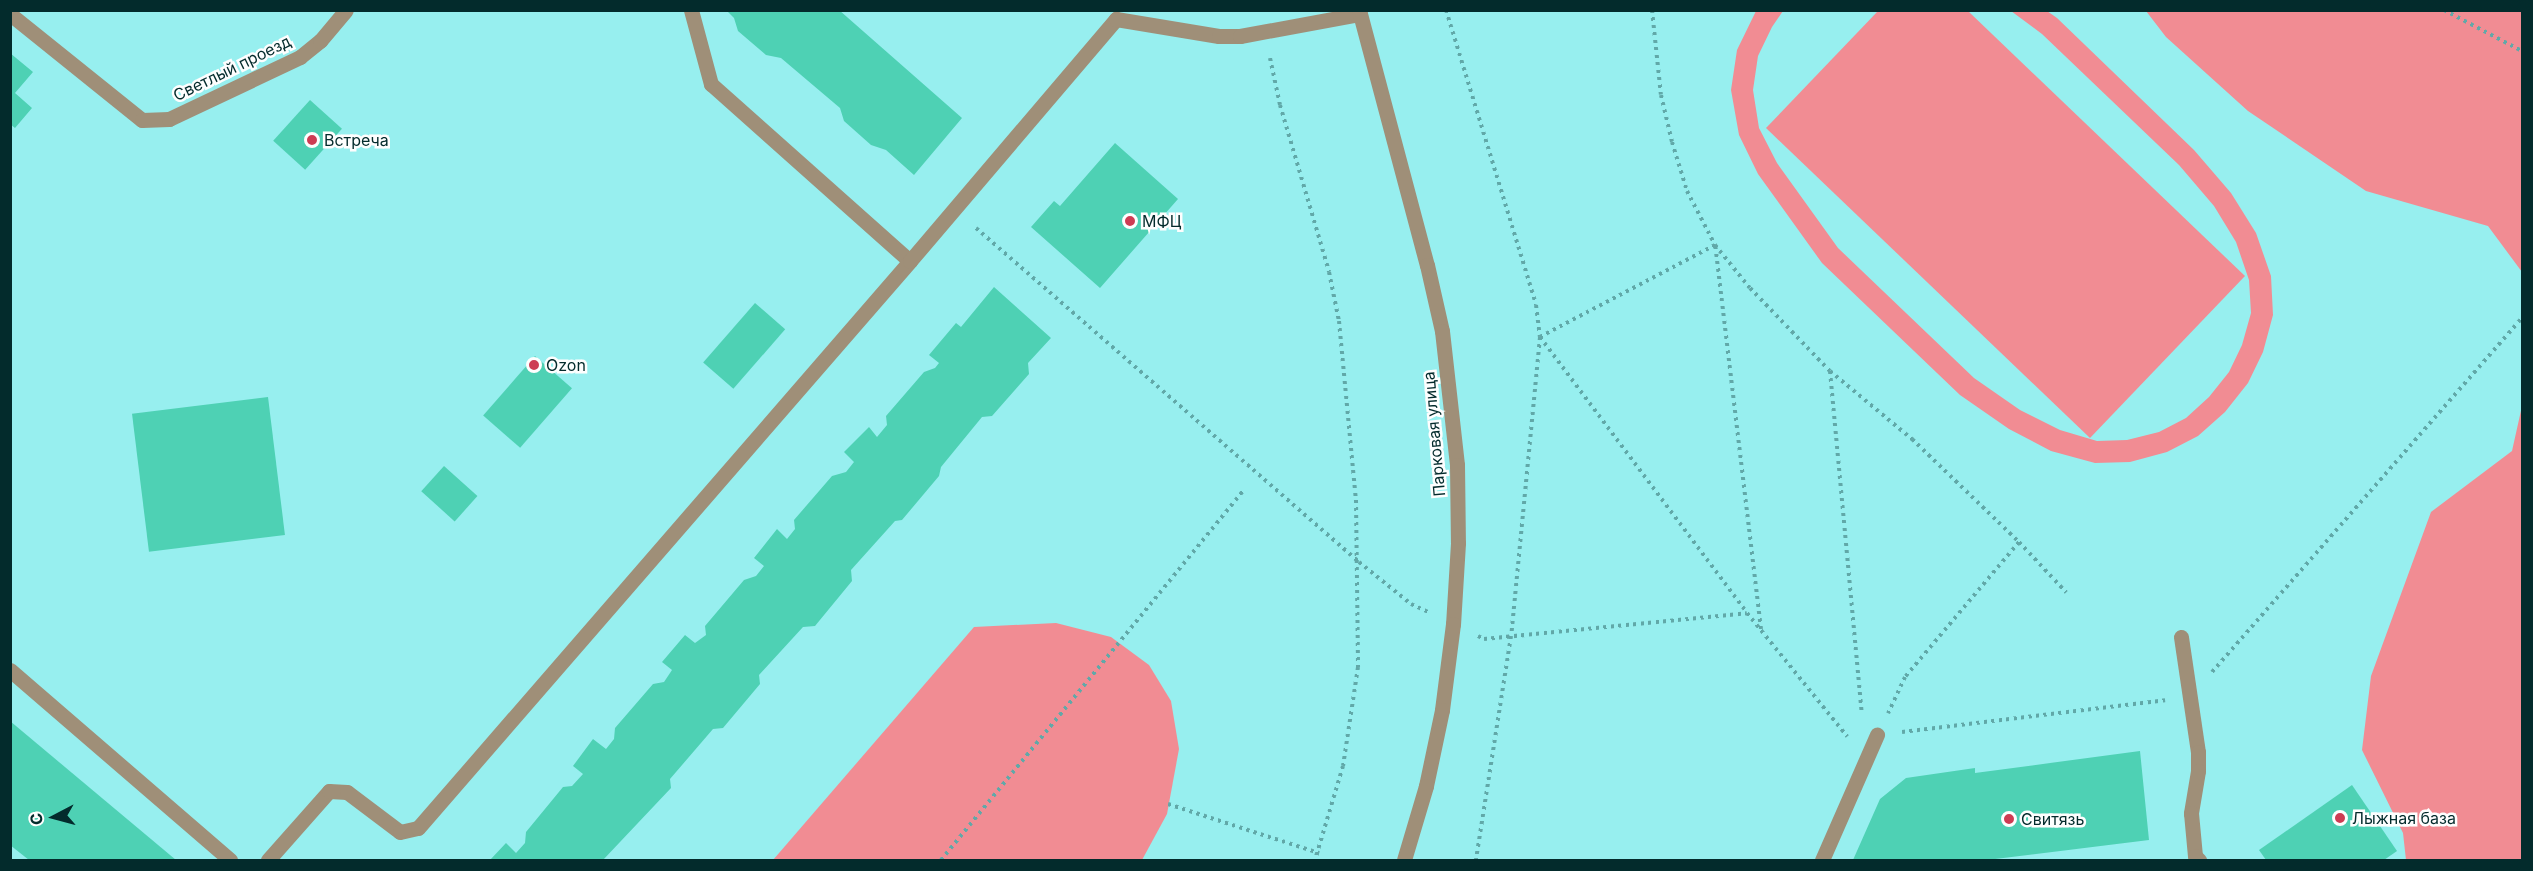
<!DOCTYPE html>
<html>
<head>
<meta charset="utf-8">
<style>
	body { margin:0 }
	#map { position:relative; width:2533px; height:871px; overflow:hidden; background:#97efef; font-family:Inter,sans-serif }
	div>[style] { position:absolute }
	.green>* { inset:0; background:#f18c93 }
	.building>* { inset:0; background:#4ed1b4; transform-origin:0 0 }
	.path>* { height:4px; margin-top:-2px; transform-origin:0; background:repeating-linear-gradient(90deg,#61a8a8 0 3px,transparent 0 7.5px) }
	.service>* { height:15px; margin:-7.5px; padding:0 7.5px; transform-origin:7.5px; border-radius:7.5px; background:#9f8f78 }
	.minor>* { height:15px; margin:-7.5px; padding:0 7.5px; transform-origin:7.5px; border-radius:7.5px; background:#9f8f78 }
	.tertiary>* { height:15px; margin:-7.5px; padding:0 7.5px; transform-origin:7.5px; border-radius:7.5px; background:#9f8f78 }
	.dots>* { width:16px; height:16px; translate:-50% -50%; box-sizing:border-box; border:3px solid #fefefe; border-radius:50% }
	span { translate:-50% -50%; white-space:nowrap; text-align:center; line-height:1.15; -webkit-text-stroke:5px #fefefe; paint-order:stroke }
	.street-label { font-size:16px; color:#032b2c }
	.poi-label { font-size:16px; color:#032b2c }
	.left { translate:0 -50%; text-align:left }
	.frame { position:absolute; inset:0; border:12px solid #032b2c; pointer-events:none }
	.north { position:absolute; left:24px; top:787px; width:60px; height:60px; -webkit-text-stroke:4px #fefefe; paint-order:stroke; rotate:264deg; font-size:16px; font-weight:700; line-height:24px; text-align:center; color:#032b2c }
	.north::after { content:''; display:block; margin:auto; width:21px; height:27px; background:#032b2c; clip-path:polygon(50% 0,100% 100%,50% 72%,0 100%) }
</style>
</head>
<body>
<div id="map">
	<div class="green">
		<div style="clip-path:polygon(1756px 11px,1783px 11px,1772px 27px,1758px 56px,1753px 90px,1759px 128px,1777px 163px,1838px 248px,1974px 378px,2020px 410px,2060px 430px,2097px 441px,2127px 440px,2159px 432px,2186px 418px,2209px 397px,2229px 372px,2242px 345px,2251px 313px,2249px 280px,2236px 242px,2214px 206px,2179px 165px,2042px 34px,2011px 11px,2047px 11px,2057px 18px,2194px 150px,2231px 193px,2256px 233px,2271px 276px,2273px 315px,2263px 352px,2248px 383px,2225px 412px,2198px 436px,2167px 452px,2130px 462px,2095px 463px,2051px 451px,2009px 429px,1960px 395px,1822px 263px,1758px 174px,1739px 135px,1731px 90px,1737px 50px)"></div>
		<div style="clip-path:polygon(1878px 11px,1968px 11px,2245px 276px,2090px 438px,1766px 128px)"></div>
		<div style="clip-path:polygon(2146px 11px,2522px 11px,2522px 272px,2488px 226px,2366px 191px,2248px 111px,2166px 37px)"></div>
		<div style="clip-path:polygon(2522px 406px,2522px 860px,2406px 860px,2403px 833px,2362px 750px,2371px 676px,2431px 512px,2512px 451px)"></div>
		<div style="clip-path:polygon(1056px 623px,1111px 637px,1149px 665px,1171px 701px,1179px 749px,1167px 814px,1142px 860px,773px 860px,974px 627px)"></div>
	</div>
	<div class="building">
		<div style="clip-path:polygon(726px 10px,839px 10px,962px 118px,914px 175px,886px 150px,871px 145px,844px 121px,840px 108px,781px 58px,766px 55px,738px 31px,734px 18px)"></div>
		<div style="clip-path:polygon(10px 53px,33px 72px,15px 93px,32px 108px,15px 128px,10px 124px)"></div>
		<div style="left:310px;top:100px;width:43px;height:55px;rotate:42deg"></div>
		<div style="clip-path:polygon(1115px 143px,1178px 199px,1100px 288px,1031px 227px,1054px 201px,1060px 206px)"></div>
		<div style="clip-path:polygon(994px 287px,1051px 338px,1028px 363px,1029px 374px,992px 416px,982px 417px,941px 467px,939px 476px,902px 520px,895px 521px,851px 570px,852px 581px,815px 626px,803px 627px,759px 675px,760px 684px,723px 728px,713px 729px,670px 779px,671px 788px,603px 860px,490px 860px,506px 843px,516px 853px,525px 843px,526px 832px,563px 787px,572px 786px,583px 774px,573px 766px,593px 739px,606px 749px,614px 739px,615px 728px,653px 684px,664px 682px,672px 670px,662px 662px,685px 635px,695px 643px,706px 635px,705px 626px,744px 580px,756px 576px,764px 566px,754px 558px,777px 529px,787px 539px,795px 529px,794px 520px,832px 476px,846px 472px,854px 462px,844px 452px,869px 427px,877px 437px,887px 425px,886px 416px,924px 372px,935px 368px,939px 363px,929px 355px,956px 323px,961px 327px)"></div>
		<div style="left:755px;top:303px;width:40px;height:79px;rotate:41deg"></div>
		<div style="left:535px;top:356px;width:49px;height:79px;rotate:41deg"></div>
		<div style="left:268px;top:397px;width:139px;height:137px;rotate:83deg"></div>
		<div style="left:444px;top:466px;width:45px;height:34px;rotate:42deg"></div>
		<div style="clip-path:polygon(10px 721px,176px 860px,29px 860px,10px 845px)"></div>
		<div style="clip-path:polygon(2140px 751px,2149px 840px,1987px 860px,1853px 860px,1880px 799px,1906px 778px,1975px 768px,1975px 773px)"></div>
		<div style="clip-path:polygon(2352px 785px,2397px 851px,2384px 860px,2266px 860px,2259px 850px)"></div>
	</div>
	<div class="path">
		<div style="left:1446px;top:10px;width:308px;rotate:73deg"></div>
		<div style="left:1536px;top:305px;width:32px;rotate:83deg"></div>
		<div style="left:1540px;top:337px;width:300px;rotate:95.5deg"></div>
		<div style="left:1511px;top:636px;width:227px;rotate:98.9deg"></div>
		<div style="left:1652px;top:10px;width:85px;rotate:84deg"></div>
		<div style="left:1661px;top:95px;width:48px;rotate:76.8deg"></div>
		<div style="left:1672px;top:142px;width:51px;rotate:73deg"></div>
		<div style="left:1687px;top:191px;width:61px;rotate:62.6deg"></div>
		<div style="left:1715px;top:245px;width:55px;rotate:50.9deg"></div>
		<div style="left:1750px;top:288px;width:115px;rotate:46.1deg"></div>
		<div style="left:1830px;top:371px;width:107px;rotate:39.7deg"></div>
		<div style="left:1912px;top:439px;width:149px;rotate:43.9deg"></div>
		<div style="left:2019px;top:542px;width:177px;rotate:130.2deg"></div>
		<div style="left:1905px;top:677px;width:40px;rotate:115deg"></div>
		<div style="left:2444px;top:10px;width:88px;rotate:27.7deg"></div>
		<div style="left:1270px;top:58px;width:48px;rotate:78deg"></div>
		<div style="left:1280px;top:105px;width:174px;rotate:73.6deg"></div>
		<div style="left:1329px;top:272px;width:50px;rotate:78.5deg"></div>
		<div style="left:1339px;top:321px;width:180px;rotate:84.6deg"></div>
		<div style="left:1356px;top:500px;width:167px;rotate:89.3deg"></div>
		<div style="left:1358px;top:667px;width:100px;rotate:98.6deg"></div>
		<div style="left:1343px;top:766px;width:98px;rotate:106.6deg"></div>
		<div style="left:976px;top:228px;width:508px;rotate:41.09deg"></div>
		<div style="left:1359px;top:562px;width:67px;rotate:38.9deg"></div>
		<div style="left:1411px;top:604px;width:19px;rotate:25deg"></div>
		<div style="left:1830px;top:371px;width:344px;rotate:84.7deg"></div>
		<div style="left:2019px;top:542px;width:69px;rotate:46.8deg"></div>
		<div style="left:1761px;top:629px;width:387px;rotate:-96.8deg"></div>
		<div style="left:1715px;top:245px;width:198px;rotate:152.3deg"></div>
		<div style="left:1540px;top:337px;width:345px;rotate:53.1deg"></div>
		<div style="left:1747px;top:613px;width:159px;rotate:50.9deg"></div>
		<div style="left:1478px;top:636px;width:7px;rotate:27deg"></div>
		<div style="left:1484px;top:639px;width:264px;rotate:-5.6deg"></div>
		<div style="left:2212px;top:672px;width:471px;rotate:-48.8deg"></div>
		<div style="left:1902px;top:732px;width:265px;rotate:-6.9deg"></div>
		<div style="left:1168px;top:804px;width:159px;rotate:18deg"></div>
		<div style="left:941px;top:860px;width:478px;rotate:-50.7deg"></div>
	</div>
	<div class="service">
		<div style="left:691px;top:10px;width:77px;rotate:74.9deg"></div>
		<div style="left:711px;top:84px;width:266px;rotate:41.7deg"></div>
		<div style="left:2181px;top:637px;width:116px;rotate:81.6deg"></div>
		<div style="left:2198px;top:752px;width:19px;rotate:90deg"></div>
		<div style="left:2198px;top:771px;width:43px;rotate:99.5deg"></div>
		<div style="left:2191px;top:813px;width:43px;rotate:84.7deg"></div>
		<div style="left:2195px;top:856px;width:6px;rotate:45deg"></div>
		<div style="left:10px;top:670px;width:291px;rotate:40.8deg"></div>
		<div style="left:268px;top:860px;width:92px;rotate:-48.5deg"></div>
		<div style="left:329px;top:791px;width:18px;rotate:3deg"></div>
		<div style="left:347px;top:792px;width:66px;rotate:37deg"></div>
		<div style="left:400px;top:832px;width:18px;rotate:-13deg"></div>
		<div style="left:418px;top:828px;width:751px;rotate:-49.05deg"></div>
		<div style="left:910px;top:261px;width:318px;rotate:-49.6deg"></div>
		<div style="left:1116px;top:19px;width:104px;rotate:9.4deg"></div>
		<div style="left:1219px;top:36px;width:21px"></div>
		<div style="left:1240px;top:36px;width:122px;rotate:-10.4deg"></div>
		<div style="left:1822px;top:860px;width:137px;rotate:-66.3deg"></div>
	</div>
	<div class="minor">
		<div style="left:10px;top:14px;width:169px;rotate:38.8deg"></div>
		<div style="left:142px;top:120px;width:27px;rotate:-2deg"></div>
		<div style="left:169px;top:119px;width:145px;rotate:-25.3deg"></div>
		<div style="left:300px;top:57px;width:26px;rotate:-39deg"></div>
		<div style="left:320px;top:41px;width:40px;rotate:-50deg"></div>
	</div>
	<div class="tertiary">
		<div style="left:1359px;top:10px;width:264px;rotate:75.1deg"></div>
		<div style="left:1427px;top:265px;width:68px;rotate:77.2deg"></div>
		<div style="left:1442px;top:331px;width:135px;rotate:83.6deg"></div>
		<div style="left:1457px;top:465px;width:78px;rotate:89.3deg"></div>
		<div style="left:1458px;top:543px;width:81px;rotate:93.5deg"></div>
		<div style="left:1453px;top:624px;width:87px;rotate:97.3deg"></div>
		<div style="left:1442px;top:710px;width:78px;rotate:101.9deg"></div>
		<div style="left:1426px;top:786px;width:77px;rotate:106.6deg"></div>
	</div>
	<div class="dots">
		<div style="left:312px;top:140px;background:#cd3c53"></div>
		<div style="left:1130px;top:221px;background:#cd3c53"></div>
		<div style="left:534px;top:365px;background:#cd3c53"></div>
		<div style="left:2340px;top:818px;background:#cd3c53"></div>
		<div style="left:2009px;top:819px;background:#cd3c53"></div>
	</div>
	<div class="street-label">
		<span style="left:232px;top:68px;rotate:-26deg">Светлый проезд</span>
		<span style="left:1434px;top:434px;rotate:-95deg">Парковая улица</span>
	</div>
	<div class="poi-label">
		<span class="left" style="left:324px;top:140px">Встреча</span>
		<span class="left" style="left:1142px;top:221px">МФЦ</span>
		<span class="left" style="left:546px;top:365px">Ozon</span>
		<span class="left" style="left:2352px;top:818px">Лыжная база</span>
		<span class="left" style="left:2021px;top:819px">Свитязь</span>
	</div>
	<div class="frame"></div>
	<div class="north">С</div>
</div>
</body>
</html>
